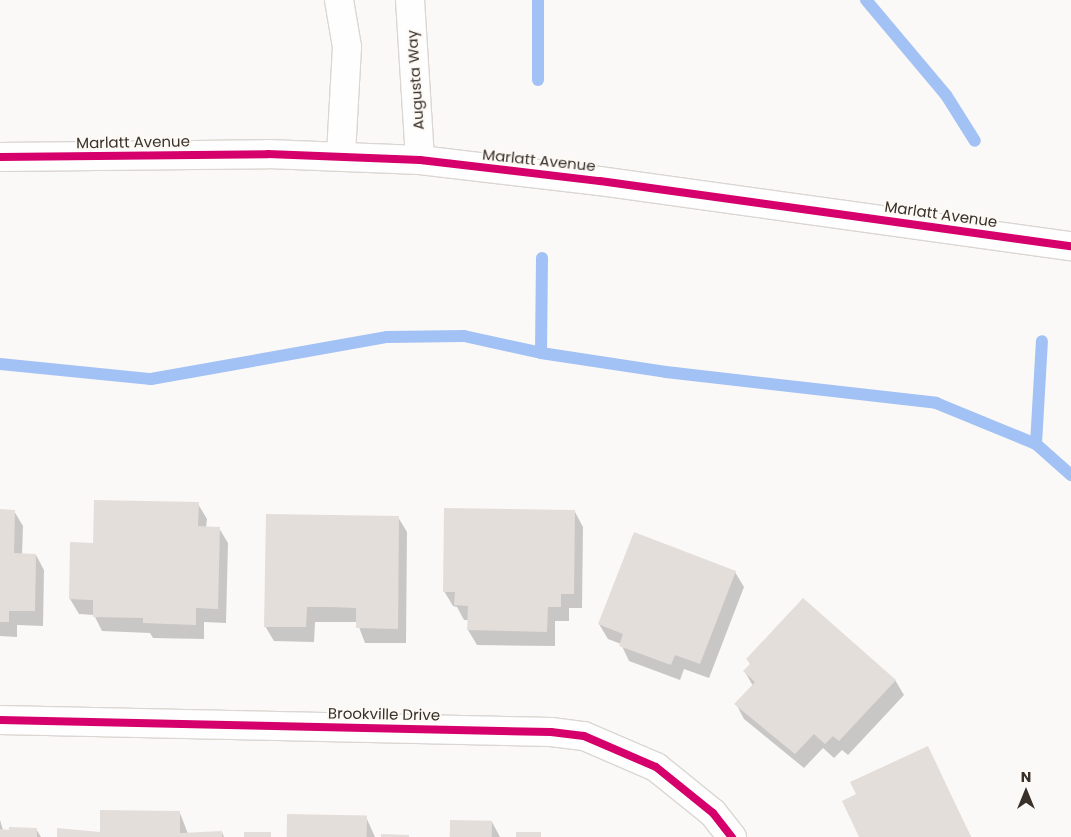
<!DOCTYPE html>
<html>
<head>
<meta charset="utf-8">
<style>
	body { margin:0 }
	#map { position:relative; width:1071px; height:837px; overflow:hidden; background:#fbf9f7; font-family:Poppins,sans-serif }
	div>[style] { position:absolute }
	.shadow>* { inset:0; background:#0003 }
	.stream>* { height:12px; margin:-6px; padding:0 6px; transform-origin:6px; border-radius:6px; background:#a2c1f4 }
	.building>* { inset:0; background:#e4dedb; transform-origin:0 0 }
	.roads { filter:drop-shadow(1px 0 #dbd6d2) drop-shadow(-1px 0 #dbd6d2) drop-shadow(0 1px #dbd6d2) drop-shadow(0 -1px #dbd6d2) }
	.minor>* { height:28px; margin:-14px; padding:0 14px; transform-origin:14px; border-radius:14px; background:#fefefe }
	.cycleway>* { height:8px; margin:-4px; padding:0 4px; transform-origin:4px; border-radius:4px; background:#d6006c }
	span { translate:-50% -50%; white-space:nowrap; text-align:center; line-height:1.15; -webkit-text-stroke:4px #fdf9f5; paint-order:stroke }
	.street-label { font-size:15px; color:#383029 }
	.north { position:absolute; left:1001px; top:767px; width:50px; height:50px; -webkit-text-stroke:4px #fdf9f5; paint-order:stroke; rotate:0deg; font-size:14px; font-weight:700; line-height:20px; text-align:center; color:#383029 }
	.north::after { content:''; display:block; margin:auto; width:18px; height:22px; background:#383029; clip-path:polygon(50% 0,100% 100%,50% 72%,0 100%) }
</style>
</head>
<body>
<div id="map">
	<div class="shadow">
		<div style="clip-path:polygon(198px 504px,207px 519px,206px 528px,219px 528px,228px 543px,226px 623px,204px 622px,204px 639px,153px 638px,150px 633px,102px 631px,94px 615px,79px 614px,70px 599px,94px 544px)"></div>
		<div style="clip-path:polygon(0 511px,14px 511px,23px 526px,22px 555px,36px 555px,44px 570px,43px 626px,17px 625px,17px 637px,0 636px)"></div>
		<div style="clip-path:polygon(575px 512px,583px 527px,582px 608px,569px 608px,569px 621px,555px 621px,555px 646px,477px 645px,468px 630px,468px 620px,464px 620px,457px 607px,453px 606px,444px 591px)"></div>
		<div style="clip-path:polygon(398px 517px,407px 532px,406px 643px,365px 643px,357px 622px,315px 622px,314px 642px,274px 641px,265px 626px)"></div>
		<div style="clip-path:polygon(735px 572px,744px 587px,709px 678px,684px 669px,680px 680px,629px 661px,621px 644px,608px 639px,599px 624px)"></div>
		<div style="clip-path:polygon(747px 659px,895px 680px,904px 695px,848px 755px,842px 750px,834px 758px,823px 748px,804px 768px,744px 719px,736px 704px,753px 686px,745px 672px,751px 665px)"></div>
		<div style="clip-path:polygon(927px 747px,971px 837px,861px 837px,858px 794px)"></div>
		<div style="clip-path:polygon(180px 813px,188px 834px,222px 832px,224px 837px,58px 837px,101px 833px)"></div>
		<div style="clip-path:polygon(366px 817px,375px 837px,288px 837px)"></div>
		<div style="clip-path:polygon(0 820px,3px 830px,36px 829px,41px 837px,0 837px)"></div>
		<div style="clip-path:polygon(492px 822px,500px 837px,451px 837px)"></div>
	</div>
	<div class="stream">
		<div style="left:538px;top:0;width:80px;rotate:90deg"></div>
		<div style="left:866px;top:0;width:124px;rotate:49.9deg"></div>
		<div style="left:946px;top:95px;width:54px;rotate:57.8deg"></div>
		<div style="left:541px;top:353px;width:95px;rotate:-89.4deg"></div>
		<div style="left:0;top:364px;width:152px;rotate:5.7deg"></div>
		<div style="left:151px;top:379px;width:240px;rotate:-10.1deg"></div>
		<div style="left:387px;top:337px;width:77px;rotate:-0.7deg"></div>
		<div style="left:464px;top:336px;width:79px;rotate:12.4deg"></div>
		<div style="left:541px;top:353px;width:126px;rotate:8.6deg"></div>
		<div style="left:666px;top:372px;width:272px;rotate:6.5deg"></div>
		<div style="left:936px;top:403px;width:108px;rotate:22.3deg"></div>
		<div style="left:1036px;top:444px;width:47px;rotate:41.5deg"></div>
		<div style="left:1036px;top:444px;width:103px;rotate:-86.7deg"></div>
	</div>
	<div class="building">
		<div style="clip-path:polygon(94px 500px,199px 502px,198px 526px,220px 527px,218px 609px,196px 608px,196px 625px,143px 623px,143px 618px,93px 617px,93px 600px,69px 599px,70px 542px,93px 543px)"></div>
		<div style="clip-path:polygon(444px 508px,575px 510px,574px 594px,561px 594px,561px 607px,548px 607px,547px 632px,467px 630px,468px 606px,454px 605px,455px 592px,443px 592px)"></div>
		<div style="clip-path:polygon(0 509px,15px 510px,14px 553px,36px 554px,35px 611px,9px 611px,9px 622px,0 622px)"></div>
		<div style="clip-path:polygon(266px 514px,399px 516px,398px 629px,356px 628px,356px 608px,331px 607px,307px 607px,306px 627px,264px 627px)"></div>
		<div style="clip-path:polygon(634px 532px,736px 571px,700px 664px,675px 655px,671px 665px,619px 646px,623px 634px,598px 624px)"></div>
		<div style="clip-path:polygon(803px 598px,896px 680px,839px 741px,833px 736px,825px 744px,814px 734px,795px 754px,734px 704px,755px 682px,743px 671px,751px 663px,746px 659px)"></div>
		<div style="clip-path:polygon(928px 746px,971px 837px,859px 837px,842px 801px,856px 794px,850px 782px)"></div>
		<div style="clip-path:polygon(100px 810px,180px 811px,180px 833px,222px 831px,222px 837px,57px 837px,57px 828px,100px 832px)"></div>
		<div style="left:287px;top:814px;width:80px;height:23px;rotate:1deg"></div>
		<div style="left:450px;top:820px;width:42px;height:17px;rotate:1deg"></div>
		<div style="clip-path:polygon(9px 827px,37px 828px,37px 837px,0 837px,0 829px,9px 830px)"></div>
		<div style="left:244px;top:832px;width:27px;height:5px"></div>
		<div style="left:516px;top:832px;width:25px;height:5px"></div>
		<div style="clip-path:polygon(381px 834px,409px 835px,409px 837px,381px 837px)"></div>
	</div>
	<div class="roads">
		<div class="minor">
			<div style="left:339px;top:0;width:48px;rotate:80.3deg"></div>
			<div style="left:347px;top:47px;width:108px;rotate:93.2deg"></div>
			<div style="left:410px;top:0;width:160px;rotate:86.4deg"></div>
			<div style="left:0;top:157px;width:268px;rotate:-0.6deg"></div>
			<div style="left:268px;top:154px;width:152px;rotate:2.3deg"></div>
			<div style="left:420px;top:160px;width:181px;rotate:6.7deg"></div>
			<div style="left:600px;top:181px;width:475px;rotate:7.9deg"></div>
			<div style="left:0;top:720px;width:551px;rotate:1.25deg"></div>
			<div style="left:551px;top:732px;width:33px;rotate:7deg"></div>
			<div style="left:584px;top:736px;width:78px;rotate:23.3deg"></div>
			<div style="left:656px;top:767px;width:73px;rotate:38.9deg"></div>
			<div style="left:713px;top:813px;width:31px;rotate:52deg"></div>
		</div>
	</div>
	<div class="cycleway">
		<div style="left:0;top:157px;width:268px;rotate:-0.6deg"></div>
		<div style="left:268px;top:154px;width:152px;rotate:2.3deg"></div>
		<div style="left:420px;top:160px;width:181px;rotate:6.7deg"></div>
		<div style="left:600px;top:181px;width:475px;rotate:7.9deg"></div>
		<div style="left:0;top:720px;width:551px;rotate:1.25deg"></div>
		<div style="left:551px;top:732px;width:33px;rotate:7deg"></div>
		<div style="left:584px;top:736px;width:78px;rotate:23.3deg"></div>
		<div style="left:656px;top:767px;width:73px;rotate:38.9deg"></div>
		<div style="left:713px;top:813px;width:31px;rotate:52deg"></div>
	</div>
	<div class="street-label">
		<span style="left:415px;top:80px;rotate:-94deg">Augusta Way</span>
		<span style="left:133px;top:142px;rotate:-1deg">Marlatt Avenue</span>
		<span style="left:539px;top:160px;rotate:6deg">Marlatt Avenue</span>
		<span style="left:941px;top:214px;rotate:8deg">Marlatt Avenue</span>
		<span style="left:384px;top:714px;rotate:1deg">Brookville Drive</span>
	</div>
	<div class="north">N</div>
</div>
</body>
</html>
